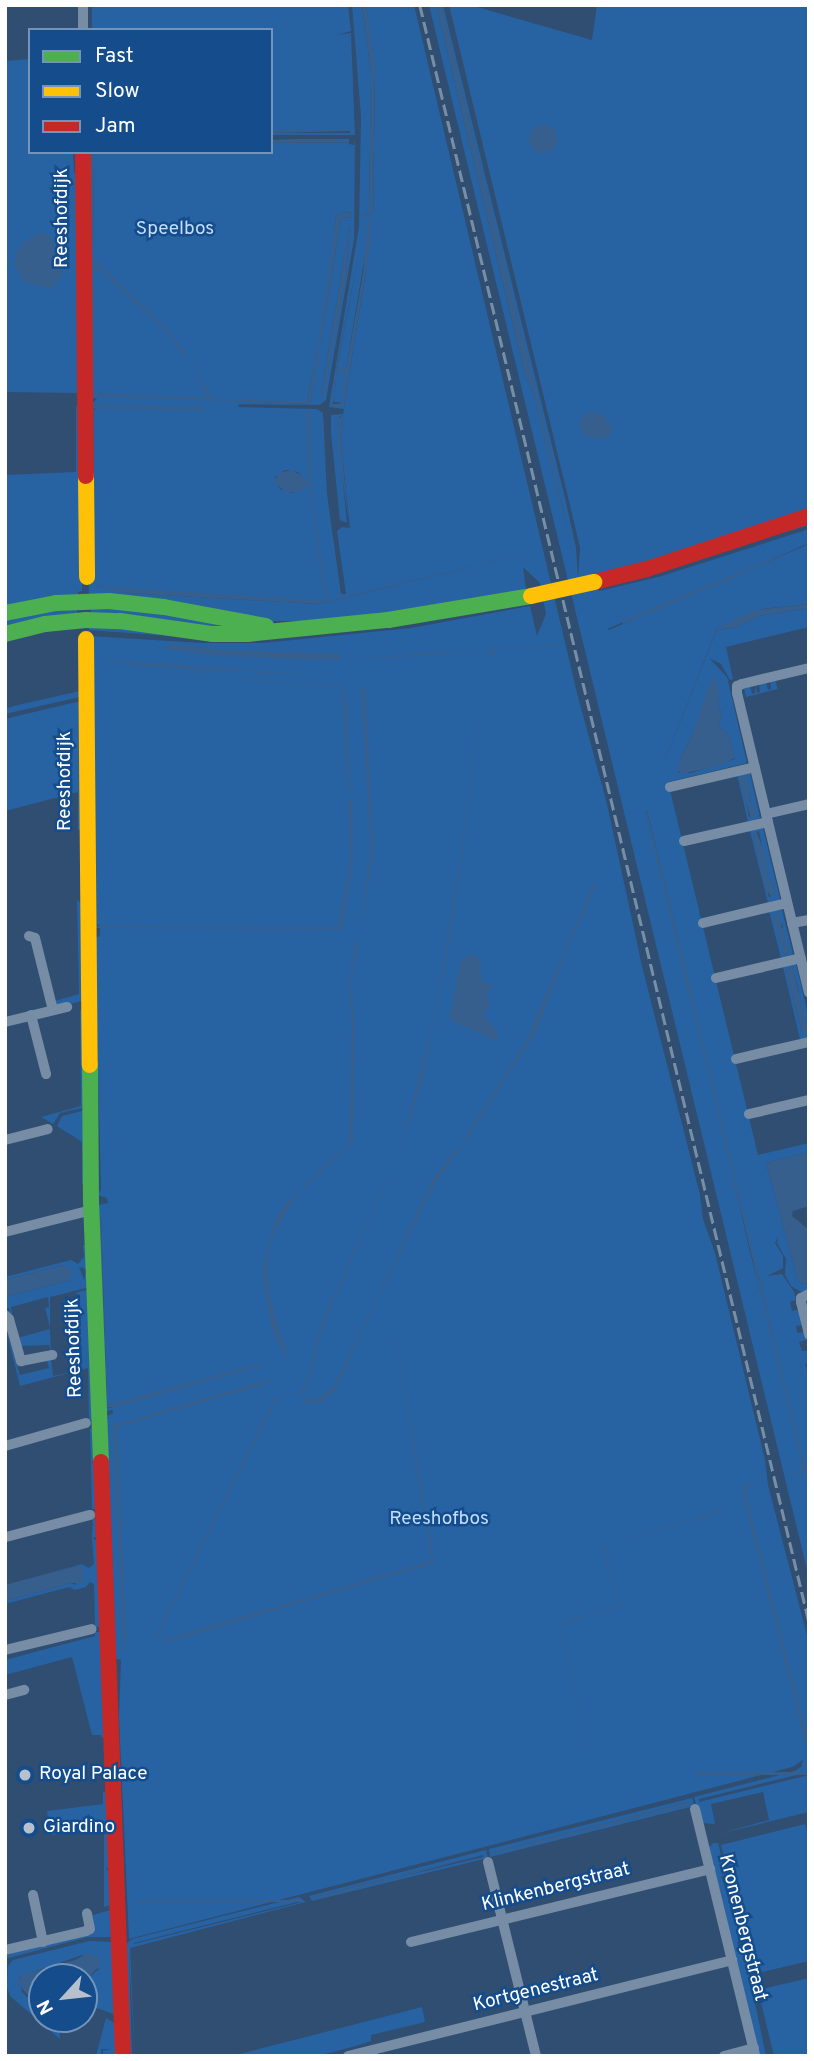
<!DOCTYPE html>
<html>
<head>
<meta charset="utf-8">
<style>
	body { margin:0 }
	#map { position:relative; width:814px; height:2061px; overflow:hidden; background:#2f4e71; font-family:Overpass,sans-serif }
	div>[style] { position:absolute }
	.green>* { inset:0; background:#2763a3; transform-origin:0 0 }
	.water>* { inset:0; background:#375f8d; transform-origin:0 0 }
	.round { border-radius:50% }
	.street>* { height:10px; margin:-5px; padding:0 5px; transform-origin:5px; border-radius:5px; background:#768da5 }
	.fast>* { height:16px; margin:-8px; padding:0 8px; transform-origin:8px; border-radius:8px; background:#4caf50 }
	.slow>* { height:16px; margin:-8px; padding:0 8px; transform-origin:8px; border-radius:8px; background:#ffc107 }
	.jam>* { height:16px; margin:-8px; padding:0 8px; transform-origin:8px; border-radius:8px; background:#c62828 }
	.rail>* { height:2.5px; margin-top:-1.25px; transform-origin:0; background:repeating-linear-gradient(90deg,#788ea4 0 12px,transparent 0 17px) }
	.slow-bridge>* { height:16px; margin:-8px; padding:0 8px; transform-origin:8px; border-radius:8px; background:#ffc107 }
	.dots>* { width:19px; height:19px; translate:-50% -50%; box-sizing:border-box; border:4px solid #144c8c; border-radius:50% }
	span { translate:-50% -50%; white-space:nowrap; text-align:center; line-height:1.15; -webkit-text-stroke:5px #144c8c; paint-order:stroke }
	.street-label { font-size:19px; color:#fff }
	.park-label { font-size:19px; color:#c3defc }
	.poi-label { font-size:19px; color:#fff }
	.left { translate:0 -50%; text-align:left }
	.frame { position:absolute; inset:0; border:7px solid #fff; pointer-events:none }
	.legend { position:absolute; left:28px; top:28px; width:245px; height:126px; box-sizing:border-box; background:#144c8c; border:2px solid #7294ba; margin:0; padding:9px 12px; list-style:none; font-size:21px; color:#fff }
	.legend li { display:flex; align-items:center; gap:14px; height:35px }
	.legend b { width:35px; border:2px solid #7294ba }
	.north { position:absolute; left:28px; top:1963px; width:70px; height:70px; box-sizing:border-box; background:#144c8c; border:2px solid #7294ba; border-radius:50%; rotate:243deg; font-size:19px; font-weight:700; line-height:28px; text-align:center; color:#fff }
	.north::after { content:''; display:block; margin:auto; width:24px; height:32px; background:#b6c1cd; clip-path:polygon(50% 0,100% 100%,50% 72%,0 100%) }
</style>
</head>
<body>
<div id="map">
	<div class="green">
		<div style="clip-path:polygon(92px 5px,348px 5px,351px 31px,337px 35px,351px 33px,355px 135px,271px 135px,271px 133px,350px 133px,350px 130px,271px 130px,271px 30px,92px 30px)"></div>
		<div style="clip-path:polygon(evenodd,352px 5px,362px 5px,371px 73px,369px 212px,362px 214px,367px 216px,373px 213px,375px 81px,366px 5px,414px 5px,577px 693px,607px 804px,642px 966px,700px 1195px,703px 1219px,715px 1253px,765px 1460px,768px 1485px,809px 1643px,809px 1772px,699px 1799px,699px 1802px,809px 1775px,809px 1812px,718px 1834px,769px 1820px,763px 1792px,711px 1804px,715px 1824px,702px 1823px,694px 1797px,795px 1771px,801px 1767px,803px 1760px,792px 1767px,129px 1939px,119px 1717px,121px 1660px,110px 1657px,101px 1419px,113px 1413px,113px 1410px,107px 1411px,101px 1406px,98px 1331px,95px 1206px,108px 1203px,107px 1198px,94px 1194px,91px 939px,100px 936px,100px 926px,96px 923px,93px 675px,94px 925px,97px 929px,91px 927px,90px 674px,93px 672px,93px 664px,90px 663px,89px 636px,203px 643px,263px 643px,411px 628px,530px 606px,537px 636px,546px 614px,540px 583px,523px 567px,526px 590px,530px 591px,435px 609px,331px 621px,258px 621px,143px 601px,89px 598px,88px 406px,97px 399px,88px 396px,87px 152px,90px 152px,91px 396px,97px 396px,94px 393px,93px 311px,94px 264px,97px 267px,98px 264px,94px 260px,93px 152px,271px 152px,271px 143px,349px 142px,271px 139px,349px 139px,349px 144px,354px 145px,355px 139px,354px 239px,326px 400px,320px 405px,239px 404px,238px 407px,317px 409px,323px 413px,327px 494px,341px 594px,346px 594px,337px 531px,342px 527px,350px 528px,341px 445px,343px 415px,339px 417px,338px 432px,347px 523px,340px 520px,331px 433px,331px 415px,343px 414px,344px 409px,329px 407px,359px 227px,361px 117px,352px 5px,352px 212px,351px 217px,341px 218px,320px 347px,336px 217px,340px 213px,352px 212px,352px 5px,371px 219px,366px 272px,344px 406px,332px 406px,337px 365px,358px 257px,337px 370px,346px 369px,371px 219px,352px 5px,350px 223px,346px 277px,322px 396px,321px 395px,350px 223px,352px 5px,317px 351px,319px 351px,310px 404px,238px 401px,307px 401px,317px 351px,352px 5px,97px 404px,94px 411px,94px 577px,91px 408px,97px 404px,352px 5px,285px 470px,298px 472px,308px 485px,292px 493px,280px 489px,275px 477px,285px 470px,352px 5px,537px 551px,318px 604px,127px 593px,94px 585px,126px 591px,318px 603px,537px 551px,352px 5px,95px 939px,101px 1190px,99px 1193px,95px 1053px,95px 939px,352px 5px,98px 1218px,101px 1218px,107px 1405px,113px 1404px,111px 1408px,105px 1407px,103px 1402px,98px 1218px,352px 5px,109px 1417px,107px 1420px,116px 1657px,104px 1418px,109px 1417px)"></div>
		<div style="clip-path:polygon(evenodd,429px 5px,436px 5px,525px 375px,533px 392px,570px 539px,441px 5px,443px 5px,565px 498px,576px 548px,578px 578px,580px 548px,569px 501px,449px 5px,470px 5px,592px 40px,597px 5px,809px 5px,809px 525px,596px 589px,600px 591px,662px 576px,809px 529px,809px 543px,607px 629px,609px 630px,809px 544px,809px 604px,761px 609px,717px 628px,655px 785px,717px 630px,736px 627px,759px 616px,809px 608px,809px 627px,726px 647px,733px 679px,730px 680px,721px 664px,709px 658px,727px 677px,747px 763px,668px 782px,758px 1155px,809px 1143px,809px 1152px,766px 1163px,797px 1277px,800px 1283px,809px 1284px,809px 1291px,801px 1292px,791px 1286px,785px 1275px,786px 1259px,777px 1243px,778px 1236px,775px 1243px,783px 1256px,783px 1268px,767px 1276px,782px 1274px,794px 1292px,796px 1300px,790px 1302px,792px 1311px,799px 1310px,802px 1325px,796px 1326px,797px 1333px,804px 1332px,806px 1340px,799px 1342px,802px 1351px,809px 1351px,809px 1362px,805px 1364px,809px 1376px,809px 1578px,429px 5px,713px 677px,719px 693px,718px 704px,722px 715px,719px 726px,728px 734px,735px 759px,691px 773px,678px 773px,680px 759px,692px 735px,713px 677px,429px 5px,647px 811px,693px 1000px,693px 1006px,645px 812px,647px 811px,429px 5px,720px 1118px,774px 1339px,773px 1340px,749px 1248px,720px 1118px)"></div>
		<div style="clip-path:polygon(30px 59px,30px 152px,73px 152px,74px 173px,76px 173px,81px 390px,76px 393px,5px 392px,5px 61px)"></div>
		<div style="left:346px;top:371px;width:32px;height:9px;rotate:97deg"></div>
		<div style="clip-path:polygon(81px 403px,82px 591px,78px 592px,78px 598px,5px 610px,5px 475px,76px 472px,76px 407px)"></div>
		<div style="clip-path:polygon(533px 602px,410px 624px,224px 640px,89px 630px,89px 624px,183px 634px)"></div>
		<div style="clip-path:polygon(104px 605px,148px 608px,249px 627px,248px 631px,211px 630px,91px 615px,91px 606px)"></div>
		<div style="clip-path:polygon(77px 607px,77px 616px,5px 630px,5px 617px)"></div>
		<div style="clip-path:polygon(775px 680px,778px 689px,746px 697px,744px 689px,750px 686px,752px 694px,755px 693px,755px 685px,757px 693px,760px 692px,759px 684px,766px 682px,768px 690px,771px 689px,770px 681px)"></div>
		<div style="clip-path:polygon(80px 691px,80px 697px,5px 714px,5px 709px,14px 706px)"></div>
		<div style="clip-path:polygon(76px 702px,80px 702px,83px 828px,78px 830px,78px 792px,5px 811px,5px 719px)"></div>
		<div style="clip-path:polygon(evenodd,750px 773px,760px 818px,748px 822px,737px 774px,750px 773px,741px 776px,750px 789px,749px 800px,756px 816px,749px 817px,741px 776px)"></div>
		<div style="clip-path:polygon(evenodd,763px 828px,780px 899px,768px 903px,750px 831px,763px 828px,759px 831px,768px 878px,773px 883px,775px 895px,769px 897px,753px 834px,759px 831px)"></div>
		<div style="clip-path:polygon(77px 900px,84px 905px,84px 953px,79px 954px,84px 954px,82px 1001px,57px 1007px,55px 1001px,79px 994px)"></div>
		<div style="clip-path:polygon(evenodd,782px 910px,793px 954px,781px 958px,769px 911px,782px 910px,774px 914px,783px 926px,782px 932px,789px 952px,785px 955px,774px 914px)"></div>
		<div style="clip-path:polygon(evenodd,796px 964px,809px 1019px,809px 1039px,800px 1039px,783px 967px,796px 964px,792px 966px,798px 988px,803px 1035px,786px 971px,792px 966px)"></div>
		<div style="clip-path:polygon(85px 1009px,82px 1108px,60px 1113px,53px 1124px,41px 1117px,81px 1106px,80px 1010px)"></div>
		<div style="clip-path:polygon(86px 1110px,87px 1182px,82px 1184px,82px 1142px,57px 1126px,62px 1116px)"></div>
		<div style="clip-path:polygon(83px 1245px,89px 1245px,90px 1270px,79px 1267px,84px 1280px,86px 1271px,90px 1287px,50px 1297px,50px 1327px,45px 1308px,49px 1307px,48px 1297px,11px 1307px,16px 1336px,9px 1308px,5px 1308px,5px 1297px,70px 1280px,63px 1265px,5px 1280px,5px 1277px,71px 1260px,78px 1264px,84px 1257px)"></div>
		<div style="clip-path:polygon(90px 1289px,93px 1420px,89px 1420px,88px 1368px,20px 1386px,5px 1325px,20px 1375px,49px 1368px,47px 1361px,51px 1357px,53px 1376px,80px 1370px,78px 1294px,75px 1293px)"></div>
		<div style="clip-path:polygon(50px 1329px,51px 1352px,49px 1345px,21px 1346px,17px 1338px)"></div>
		<div style="clip-path:polygon(90px 1429px,93px 1429px,95px 1461px,91px 1462px,95px 1463px,97px 1509px,92px 1509px)"></div>
		<div style="clip-path:polygon(97px 1518px,98px 1536px,93px 1538px,95px 1541px,96px 1538px,101px 1627px,95px 1627px,94px 1584px,90px 1582px,86px 1587px,75px 1590px,69px 1587px,5px 1604px,5px 1601px,71px 1583px,76px 1585px,77px 1566px,5px 1585px,82px 1564px,89px 1568px,94px 1564px,92px 1537px,93px 1519px)"></div>
		<div style="clip-path:polygon(95px 1632px,101px 1632px,106px 1735px,102px 1738px,101px 1735px,92px 1735px,72px 1657px,5px 1675px,5px 1660px,95px 1636px)"></div>
		<div style="clip-path:polygon(103px 1792px,108px 1792px,111px 1864px,106px 1869px,111px 1872px,112px 1905px,104px 1907px,104px 1829px,51px 1835px,47px 1811px,103px 1804px)"></div>
		<div style="clip-path:polygon(evenodd,692px 1798px,694px 1806px,490px 1857px,489px 1849px,692px 1798px,689px 1802px,689px 1805px,494px 1853px,494px 1852px,689px 1802px)"></div>
		<div style="clip-path:polygon(805px 1824px,809px 1840px,809px 1961px,754px 1974px,721px 1845px)"></div>
		<div style="clip-path:polygon(713px 1843px,718px 1843px,726px 1875px,721px 1876px,724px 1885px,728px 1884px,742px 1940px,737px 1942px,740px 1951px,744px 1950px,766px 2056px,758px 2056px,708px 1849px)"></div>
		<div style="clip-path:polygon(evenodd,486px 1850px,488px 1858px,312px 1901px,309px 1896px,486px 1850px,483px 1855px,483px 1857px,312px 1898px,356px 1886px,483px 1855px)"></div>
		<div style="clip-path:polygon(evenodd,299px 1897px,306px 1902px,130px 1948px,135px 2056px,129px 1954px,132px 2056px,126px 2056px,126px 1944px,132px 1939px,299px 1897px,301px 1901px,302px 1902px,134px 1944px,134px 1943px,301px 1901px)"></div>
		<div style="clip-path:polygon(111px 1910px,111px 1937px,88px 1937px,5px 1959px,5px 1955px,94px 1931px,93px 1915px)"></div>
		<div style="clip-path:polygon(89px 1941px,112px 1942px,118px 2016px,84px 2003px,84px 1981px,99px 1969px,82px 1955px,19px 1977px,22px 1992px,42px 2011px,42px 2019px,59px 2022px,60px 2039px,10px 1996px,7px 1987px,8px 1966px,13px 1960px)"></div>
		<div style="clip-path:polygon(809px 1978px,809px 2056px,774px 2056px,758px 1990px)"></div>
		<div style="clip-path:polygon(422px 2007px,425px 2022px,371px 2035px,371px 2041px,356px 2046px,316px 2056px,232px 2056px)"></div>
		<div style="clip-path:polygon(106px 2018px,118px 2025px,119px 2056px,103px 2056px,103px 2051px,111px 2049px,101px 2049px,101px 2056px,96px 2056px)"></div>
	</div>
	<div class="water">
		<div style="clip-path:polygon(362px 5px,366px 5px,375px 69px,373px 213px,367px 216px,362px 214px,369px 212px,371px 73px)"></div>
		<div style="clip-path:polygon(436px 5px,441px 5px,549px 445px,569px 540px,533px 392px,525px 375px)"></div>
		<div class="round" style="left:529px;top:125px;width:28px;height:28px"></div>
		<div style="clip-path:polygon(271px 130px,350px 130px,353px 131px,271px 133px)"></div>
		<div style="clip-path:polygon(271px 140px,348px 140px,349px 142px,271px 143px)"></div>
		<div style="clip-path:polygon(90px 152px,93px 152px,94px 260px,163px 325px,187px 355px,184px 356px,163px 329px,94px 265px,94px 393px,208px 398px,189px 358px,212px 399px,307px 401px,317px 350px,320px 351px,310px 404px,91px 396px)"></div>
		<div style="clip-path:polygon(352px 212px,351px 217px,341px 218px,320px 348px,318px 347px,336px 217px,340px 213px)"></div>
		<div style="clip-path:polygon(evenodd,368px 219px,371px 219px,370px 246px,344px 406px,332px 406px,336px 369px,358px 257px,337px 369px,346px 369px,363px 274px,368px 219px,337px 372px,345px 372px,342px 403px,333px 404px,337px 372px)"></div>
		<div style="clip-path:polygon(350px 222px,346px 277px,323px 396px,321px 395px)"></div>
		<div style="clip-path:polygon(43px 232px,50px 235px,61px 259px,62px 276px,52px 289px,24px 282px,14px 265px,17px 251px,26px 240px)"></div>
		<div style="clip-path:polygon(93px 405px,204px 408px,204px 411px,94px 408px,95px 566px)"></div>
		<div style="clip-path:polygon(306px 412px,309px 412px,312px 498px,327px 600px,538px 551px,318px 604px,127px 593px,94px 586px,325px 601px,309px 486px,298px 492px,285px 492px,274px 481px,279px 473px,291px 470px,303px 476px,309px 484px)"></div>
		<div style="clip-path:polygon(587px 412px,596px 412px,606px 418px,613px 429px,611px 434px,604px 439px,584px 436px,579px 423px)"></div>
		<div style="clip-path:polygon(343px 415px,341px 445px,349px 524px,338px 449px,338px 428px,339px 418px)"></div>
		<div style="clip-path:polygon(809px 543px,730px 579px,623px 624px,622px 621px)"></div>
		<div style="clip-path:polygon(809px 604px,809px 608px,759px 616px,736px 627px,717px 630px,655px 786px,717px 628px,754px 610px)"></div>
		<div style="clip-path:polygon(169px 644px,219px 650px,341px 654px,340px 659px,318px 660px,226px 656px,165px 649px)"></div>
		<div style="clip-path:polygon(564px 644px,546px 647px,495px 649px,491px 658px,488px 649px,421px 656px,356px 658px)"></div>
		<div style="clip-path:polygon(103px 660px,205px 667px,338px 677px,138px 666px)"></div>
		<div style="clip-path:polygon(111px 671px,343px 686px,347px 708px,350px 791px,348px 792px,342px 687px)"></div>
		<div style="clip-path:polygon(486px 678px,451px 933px,422px 1080px,399px 1154px,432px 1026px,450px 926px)"></div>
		<div style="clip-path:polygon(712px 678px,716px 678px,719px 693px,718px 704px,722px 715px,719px 726px,728px 734px,735px 758px,718px 766px,681px 774px,677px 770px,680px 759px,692px 735px)"></div>
		<div style="clip-path:polygon(361px 688px,365px 688px,374px 851px,359px 936px,371px 848px)"></div>
		<div style="clip-path:polygon(95px 762px,97px 926px,338px 927px,350px 860px,348px 800px,352px 801px,353px 815px,353px 858px,342px 929px,95px 928px)"></div>
		<div style="clip-path:polygon(745px 775px,750px 789px,749px 802px,754px 805px,756px 816px,751px 819px,739px 778px)"></div>
		<div style="clip-path:polygon(645px 812px,647px 812px,693px 998px,694px 1007px,809px 1484px,809px 1489px,804px 1472px,789px 1474px,803px 1469px)"></div>
		<div style="clip-path:polygon(756px 831px,765px 853px,768px 877px,773px 883px,775px 895px,772px 897px,766px 890px,753px 834px)"></div>
		<div style="clip-path:polygon(593px 884px,596px 886px,566px 952px,536px 1031px,469px 1136px,464px 1143px,462px 1142px,526px 1041px)"></div>
		<div style="clip-path:polygon(778px 913px,789px 952px,784px 955px,772px 915px)"></div>
		<div style="clip-path:polygon(355px 941px,358px 942px,351px 984px,355px 1027px,353px 1142px,305px 1187px,304px 1185px,349px 1143px,352px 1026px,349px 989px)"></div>
		<div style="clip-path:polygon(471px 954px,479px 957px,482px 981px,493px 986px,486px 994px,490px 1006px,483px 1015px,499px 1033px,496px 1041px,449px 1019px,461px 961px)"></div>
		<div style="clip-path:polygon(792px 966px,808px 1031px,803px 1035px,786px 971px)"></div>
		<div style="clip-path:polygon(458px 1147px,461px 1148px,433px 1187px,375px 1302px,335px 1391px,320px 1403px,308px 1403px,301px 1396px,316px 1400px,333px 1388px,433px 1179px)"></div>
		<div style="clip-path:polygon(809px 1152px,809px 1206px,793px 1211px,792px 1216px,809px 1230px,809px 1284px,800px 1283px,797px 1277px,766px 1163px)"></div>
		<div style="clip-path:polygon(396px 1159px,322px 1327px,305px 1392px,291px 1394px,304px 1389px,320px 1325px)"></div>
		<div style="clip-path:polygon(300px 1190px,273px 1234px,267px 1261px,269px 1294px,287px 1355px,285px 1357px,272px 1328px,264px 1288px,263px 1267px,274px 1223px,287px 1202px)"></div>
		<div style="clip-path:polygon(98px 1217px,101px 1218px,107px 1405px,259px 1364px,264px 1365px,116px 1407px,105px 1407px)"></div>
		<div style="clip-path:polygon(63px 1265px,73px 1270px,70px 1280px,5px 1297px,5px 1280px)"></div>
		<div style="clip-path:polygon(392px 1307px,434px 1563px,164px 1643px,163px 1640px,431px 1561px)"></div>
		<div style="clip-path:polygon(271px 1379px,269px 1383px,117px 1427px,126px 1633px,124px 1656px,113px 1425px)"></div>
		<div style="clip-path:polygon(279px 1394px,157px 1637px,152px 1643px,275px 1397px)"></div>
		<div style="clip-path:polygon(755px 1482px,744px 1487px,809px 1745px,809px 1758px,740px 1485px)"></div>
		<div style="clip-path:polygon(734px 1506px,710px 1515px,621px 1540px)"></div>
		<div style="clip-path:polygon(617px 1541px,603px 1547px,621px 1606px,561px 1624px,602px 1813px,560px 1623px,620px 1605px,601px 1546px)"></div>
		<div style="clip-path:polygon(77px 1566px,84px 1570px,83px 1583px,71px 1583px,5px 1601px,5px 1585px)"></div>
		<div style="left:809px;top:1772px;width:3px;height:114px;rotate:90deg"></div>
		<div style="clip-path:polygon(689px 1802px,690px 1805px,494px 1854px,493px 1852px)"></div>
		<div style="clip-path:polygon(483px 1855px,313px 1900px,312px 1898px,356px 1886px)"></div>
		<div style="left:302px;top:1900px;width:2px;height:163px;rotate:90deg"></div>
		<div style="clip-path:polygon(89px 1953px,99px 1957px,100px 1966px,84px 1981px,84px 1977px,42px 1977px,42px 2011px,18px 1984px,20px 1976px,75px 1960px)"></div>
	</div>
	<div class="street">
		<div style="left:83px;top:5px;width:25px;rotate:90deg"></div>
		<div style="left:809px;top:668px;width:69px;rotate:166.6deg"></div>
		<div style="left:742px;top:684px;width:5px;rotate:158deg"></div>
		<div style="left:737px;top:686px;width:7px;rotate:90deg"></div>
		<div style="left:737px;top:693px;width:308px;rotate:76.5deg"></div>
		<div style="left:670px;top:787px;width:87px;rotate:-13.2deg"></div>
		<div style="left:766px;top:814px;width:44px;rotate:-13.1deg"></div>
		<div style="left:684px;top:841px;width:86px;rotate:-12.7deg"></div>
		<div style="left:703px;top:923px;width:86px;rotate:-13.4deg"></div>
		<div style="left:792px;top:923px;width:17px;rotate:-10deg"></div>
		<div style="left:29px;top:936px;width:6px;rotate:18deg"></div>
		<div style="left:35px;top:938px;width:74px;rotate:76deg"></div>
		<div style="left:716px;top:978px;width:87px;rotate:-13.2deg"></div>
		<div style="left:31px;top:1015px;width:61px;rotate:75.7deg"></div>
		<div style="left:5px;top:1022px;width:64px;rotate:-13.6deg"></div>
		<div style="left:736px;top:1059px;width:75px;rotate:-13.1deg"></div>
		<div style="left:749px;top:1114px;width:62px;rotate:-13.1deg"></div>
		<div style="left:5px;top:1140px;width:44px;rotate:-14.3deg"></div>
		<div style="left:5px;top:1232px;width:90px;rotate:-14.2deg"></div>
		<div style="left:809px;top:1294px;width:9px;rotate:153deg"></div>
		<div style="left:801px;top:1298px;width:4px;rotate:90deg"></div>
		<div style="left:801px;top:1302px;width:34px;rotate:76deg"></div>
		<div style="left:5px;top:1315px;width:6px;rotate:45deg"></div>
		<div style="left:9px;top:1319px;width:44px;rotate:74.1deg"></div>
		<div style="left:21px;top:1361px;width:32px;rotate:-11deg"></div>
		<div style="left:5px;top:1446px;width:84px;rotate:-15.9deg"></div>
		<div style="left:6px;top:1537px;width:87px;rotate:-14.7deg"></div>
		<div style="left:5px;top:1650px;width:89px;rotate:-13.6deg"></div>
		<div style="left:5px;top:1695px;width:20px;rotate:-15deg"></div>
		<div style="left:695px;top:1809px;width:254px;rotate:76.3deg"></div>
		<div style="left:488px;top:1862px;width:200px;rotate:76.1deg"></div>
		<div style="left:33px;top:1895px;width:48px;rotate:78deg"></div>
		<div style="left:411px;top:1942px;width:308px;rotate:-13.7deg"></div>
		<div style="left:5px;top:1950px;width:83px;rotate:-13.2deg"></div>
		<div style="left:86px;top:1931px;width:4px;rotate:-27deg"></div>
		<div style="left:90px;top:1929px;width:16px;rotate:-101deg"></div>
		<div style="left:348px;top:2056px;width:396px;rotate:-14deg"></div>
		<div style="left:724px;top:2056px;width:31px;rotate:-15deg"></div>
	</div>
	<div class="fast">
		<div style="left:5px;top:613px;width:52px;rotate:-11.1deg"></div>
		<div style="left:56px;top:603px;width:53px;rotate:-2.2deg"></div>
		<div style="left:109px;top:601px;width:55px;rotate:6.2deg"></div>
		<div style="left:164px;top:607px;width:104px;rotate:10.6deg"></div>
		<div style="left:5px;top:634px;width:41px;rotate:-14deg"></div>
		<div style="left:45px;top:624px;width:41px;rotate:-5.6deg"></div>
		<div style="left:86px;top:620px;width:34px;rotate:2deg"></div>
		<div style="left:120px;top:621px;width:94px;rotate:8deg"></div>
		<div style="left:213px;top:634px;width:34px"></div>
		<div style="left:247px;top:634px;width:142px;rotate:-5.7deg"></div>
		<div style="left:388px;top:620px;width:145px;rotate:-9.5deg"></div>
		<div style="left:90px;top:1065px;width:136px;rotate:89.6deg"></div>
		<div style="left:91px;top:1201px;width:261px;rotate:87.8deg"></div>
	</div>
	<div class="slow">
		<div style="left:86px;top:476px;width:101px;rotate:89.4deg"></div>
		<div style="left:86px;top:639px;width:426px;rotate:89.5deg"></div>
	</div>
	<div class="jam">
		<div style="left:83px;top:152px;width:324px;rotate:89.5deg"></div>
		<div style="left:594px;top:582px;width:55px;rotate:-13.8deg"></div>
		<div style="left:647px;top:569px;width:170px;rotate:-18.1deg"></div>
		<div style="left:101px;top:1462px;width:594px;rotate:87.88deg"></div>
	</div>
	<div class="rail">
		<div style="left:420px;top:5px;width:1662px;rotate:76.47deg"></div>
	</div>
	<div class="slow-bridge">
		<div style="left:531px;top:596px;width:65px;rotate:-12.5deg"></div>
	</div>
	<div class="dots">
		<div style="left:25px;top:1775px;background:#b6c1cd"></div>
		<div style="left:29px;top:1828px;background:#b6c1cd"></div>
	</div>
	<div class="street-label">
		<span style="left:63px;top:218px;rotate:-90deg">Reeshofdijk</span>
		<span style="left:66px;top:781px;rotate:-90deg">Reeshofdijk</span>
		<span style="left:75px;top:1348px;rotate:-92deg">Reeshofdijk</span>
		<span style="left:556px;top:1888px;rotate:-14deg">Klinkenbergstraat</span>
		<span style="left:742px;top:1928px;rotate:76deg">Kronenbergstraat</span>
		<span style="left:536px;top:1991px;rotate:-14deg">Kortgenestraat</span>
	</div>
	<div class="park-label">
		<span style="left:175px;top:230px">Speelbos</span>
		<span style="left:439px;top:1520px">Reeshofbos</span>
	</div>
	<div class="poi-label">
		<span class="left" style="left:39px;top:1775px">Royal Palace</span>
		<span class="left" style="left:43px;top:1828px">Giardino</span>
	</div>
	<div class="frame"></div>
	<ul class="legend">
	<li><b style="height:9px;background:#4caf50"></b>Fast</li>
	<li><b style="height:9px;background:#ffc107"></b>Slow</li>
	<li><b style="height:9px;background:#c62828"></b>Jam</li>
	</ul>
	<div class="north">N</div>
</div>
</body>
</html>
